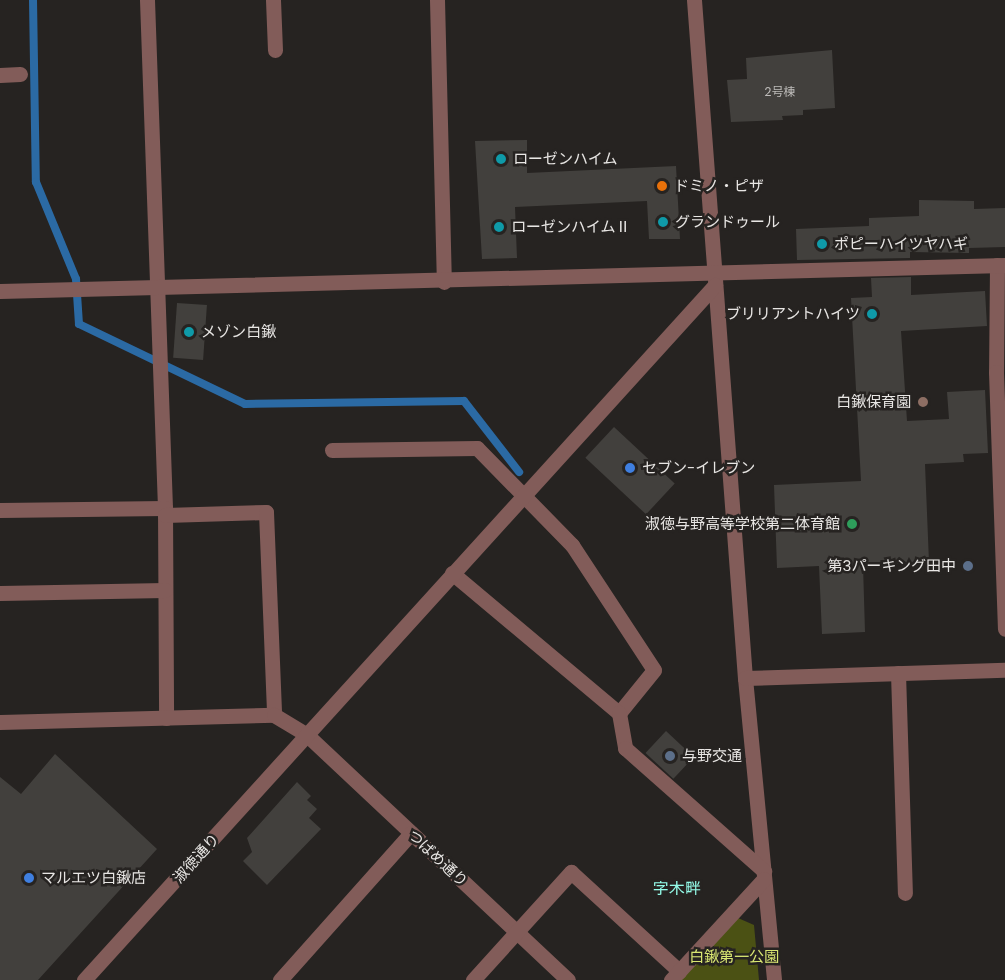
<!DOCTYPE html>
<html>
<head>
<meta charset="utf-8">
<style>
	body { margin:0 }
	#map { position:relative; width:1005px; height:980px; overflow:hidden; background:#262321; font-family:Poppins,"Noto Sans JP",sans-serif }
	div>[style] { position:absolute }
	.green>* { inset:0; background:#4b5114 }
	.stream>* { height:8px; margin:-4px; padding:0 4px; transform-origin:4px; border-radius:4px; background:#2b6aa4 }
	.building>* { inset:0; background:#42403d; transform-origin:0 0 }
	.minor>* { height:15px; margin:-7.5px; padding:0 7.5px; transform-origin:7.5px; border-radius:7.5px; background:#825c59 }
	.dots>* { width:16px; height:16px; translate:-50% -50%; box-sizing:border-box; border:3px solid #262321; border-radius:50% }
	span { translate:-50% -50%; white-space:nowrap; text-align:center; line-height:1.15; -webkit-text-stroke:5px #262321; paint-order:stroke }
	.number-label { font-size:12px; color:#bebcba }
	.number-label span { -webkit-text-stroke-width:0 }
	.poi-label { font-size:15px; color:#e8e6e4 }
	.left { translate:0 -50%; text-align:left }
	.right { translate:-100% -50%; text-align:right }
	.street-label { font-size:15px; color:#e8e6e4 }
	.park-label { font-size:15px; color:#d9e672 }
	.neighbourhood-label { font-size:16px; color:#93fae7 }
</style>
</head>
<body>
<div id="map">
	<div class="green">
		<div style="clip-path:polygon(738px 918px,754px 925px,759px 980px,681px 980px)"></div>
	</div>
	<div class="stream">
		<div style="left:33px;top:0;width:182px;rotate:89.1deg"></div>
		<div style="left:36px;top:182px;width:105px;rotate:67.6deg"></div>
		<div style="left:76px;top:279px;width:45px;rotate:86.2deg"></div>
		<div style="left:79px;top:324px;width:184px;rotate:25.7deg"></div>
		<div style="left:245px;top:404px;width:219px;rotate:-0.8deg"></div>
		<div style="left:464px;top:401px;width:90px;rotate:52.2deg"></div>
	</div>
	<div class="building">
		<div style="clip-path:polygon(832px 50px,835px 108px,803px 110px,803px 115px,782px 116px,783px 120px,731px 122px,727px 80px,747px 79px,746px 58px)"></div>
		<div style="clip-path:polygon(527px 140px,527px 173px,676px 166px,680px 239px,649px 239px,647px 201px,515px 207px,517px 258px,482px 259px,475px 141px)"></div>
		<div style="clip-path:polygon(919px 200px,974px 201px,974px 209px,1005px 208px,1005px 247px,969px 248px,969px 253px,910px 252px,910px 258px,797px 260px,796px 229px,869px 226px,869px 218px,919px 216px)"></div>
		<div style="clip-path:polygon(911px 277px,911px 295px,985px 291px,987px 326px,901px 331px,907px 421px,949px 419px,947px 392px,985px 390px,988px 453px,963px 454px,964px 462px,925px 464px,929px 562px,863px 565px,865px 632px,822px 634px,819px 566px,777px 568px,774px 485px,861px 481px,851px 298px,872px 297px,871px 278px)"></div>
		<div style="left:177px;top:303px;width:30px;height:55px;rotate:4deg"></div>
		<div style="left:614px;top:427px;width:83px;height:42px;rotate:43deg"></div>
		<div style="left:666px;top:731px;width:38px;height:30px;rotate:43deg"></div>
		<div style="clip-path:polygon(55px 754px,157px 849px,38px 980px,0 980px,0 777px,21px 794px)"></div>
		<div style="clip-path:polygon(297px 782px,311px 796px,307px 800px,317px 809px,309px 818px,321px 829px,267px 885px,243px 861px,252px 852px,247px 838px)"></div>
	</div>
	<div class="minor">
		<div style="left:147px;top:0;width:508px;rotate:87.97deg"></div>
		<div style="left:165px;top:508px;width:210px;rotate:89.7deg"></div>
		<div style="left:273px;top:0;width:50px;rotate:87.7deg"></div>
		<div style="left:437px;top:0;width:282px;rotate:88.6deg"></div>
		<div style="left:694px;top:0;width:680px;rotate:85.7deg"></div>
		<div style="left:745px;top:678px;width:303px;rotate:84.5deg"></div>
		<div style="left:0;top:75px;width:20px;rotate:-3deg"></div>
		<div style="left:997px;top:265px;width:107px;rotate:90.5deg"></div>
		<div style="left:996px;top:372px;width:257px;rotate:88deg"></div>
		<div style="left:0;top:291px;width:1005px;rotate:-1.48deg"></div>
		<div style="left:332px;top:450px;width:145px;rotate:-0.8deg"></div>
		<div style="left:477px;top:448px;width:136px;rotate:45.6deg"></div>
		<div style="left:572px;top:545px;width:149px;rotate:56.7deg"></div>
		<div style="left:654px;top:670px;width:55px;rotate:129.1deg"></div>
		<div style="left:0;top:510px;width:165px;rotate:-0.7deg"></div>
		<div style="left:165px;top:515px;width:101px;rotate:-1.7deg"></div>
		<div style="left:266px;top:512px;width:203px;rotate:87.7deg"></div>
		<div style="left:452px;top:573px;width:218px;rotate:40deg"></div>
		<div style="left:619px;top:713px;width:36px;rotate:80deg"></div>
		<div style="left:625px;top:748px;width:186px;rotate:41.5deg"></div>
		<div style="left:0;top:593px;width:165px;rotate:-1deg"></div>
		<div style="left:898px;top:673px;width:220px;rotate:88.2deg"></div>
		<div style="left:745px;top:678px;width:260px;rotate:-1.8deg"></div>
		<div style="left:0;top:722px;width:274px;rotate:-1.5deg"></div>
		<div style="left:274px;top:715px;width:39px;rotate:31deg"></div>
		<div style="left:307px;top:735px;width:358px;rotate:43.2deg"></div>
		<div style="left:84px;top:980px;width:939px;rotate:-47.76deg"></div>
		<div style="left:280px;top:980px;width:197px;rotate:-48.3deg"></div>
		<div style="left:473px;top:980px;width:146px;rotate:-47.8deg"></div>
		<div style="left:571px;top:872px;width:147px;rotate:42.5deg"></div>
		<div style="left:671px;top:980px;width:137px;rotate:-47.4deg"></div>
	</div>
	<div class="dots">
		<div style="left:501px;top:159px;background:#0f9aa8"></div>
		<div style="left:662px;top:186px;background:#e8710a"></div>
		<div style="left:663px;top:222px;background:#0f9aa8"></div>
		<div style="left:499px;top:227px;background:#0f9aa8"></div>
		<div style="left:822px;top:244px;background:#0f9aa8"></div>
		<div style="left:872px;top:314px;background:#0f9aa8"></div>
		<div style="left:189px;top:332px;background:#0f9aa8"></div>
		<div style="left:923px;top:402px;background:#8d6e63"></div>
		<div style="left:630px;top:468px;background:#3f7fe0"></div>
		<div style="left:852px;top:524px;background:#2e9e5b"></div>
		<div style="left:968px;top:566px;background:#5c6f8a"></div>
		<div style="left:670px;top:756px;background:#5c6f8a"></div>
		<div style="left:29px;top:878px;background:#3f7fe0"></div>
	</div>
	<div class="number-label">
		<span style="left:780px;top:92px">2号棟</span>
	</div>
	<div class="poi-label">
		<span class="left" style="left:513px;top:159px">ローゼンハイム</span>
		<span class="left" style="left:674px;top:186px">ドミノ・ピザ</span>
		<span class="left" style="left:675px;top:222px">グランドゥール</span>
		<span class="left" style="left:511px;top:227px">ローゼンハイムⅡ</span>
		<span class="left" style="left:834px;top:244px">ポピーハイツヤハギ</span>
		<span class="right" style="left:860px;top:314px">ブリリアントハイツ</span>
		<span class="left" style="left:201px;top:332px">メゾン白鍬</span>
		<span class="right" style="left:911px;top:402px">白鍬保育園</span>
		<span class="left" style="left:642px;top:468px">セブン-イレブン</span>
		<span class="right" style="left:840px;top:524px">淑徳与野高等学校第二体育館</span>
		<span class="right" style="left:956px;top:566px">第3パーキング田中</span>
		<span class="left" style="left:682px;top:756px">与野交通</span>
		<span class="left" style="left:41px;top:878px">マルエツ白鍬店</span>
	</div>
	<div class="street-label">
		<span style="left:196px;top:858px;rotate:-48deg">淑徳通り</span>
		<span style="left:438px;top:858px;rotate:43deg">つばめ通り</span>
	</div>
	<div class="park-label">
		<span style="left:734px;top:957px">白鍬第一公園</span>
	</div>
	<div class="neighbourhood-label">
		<span style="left:677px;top:889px">字木畔</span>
	</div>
</div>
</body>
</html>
